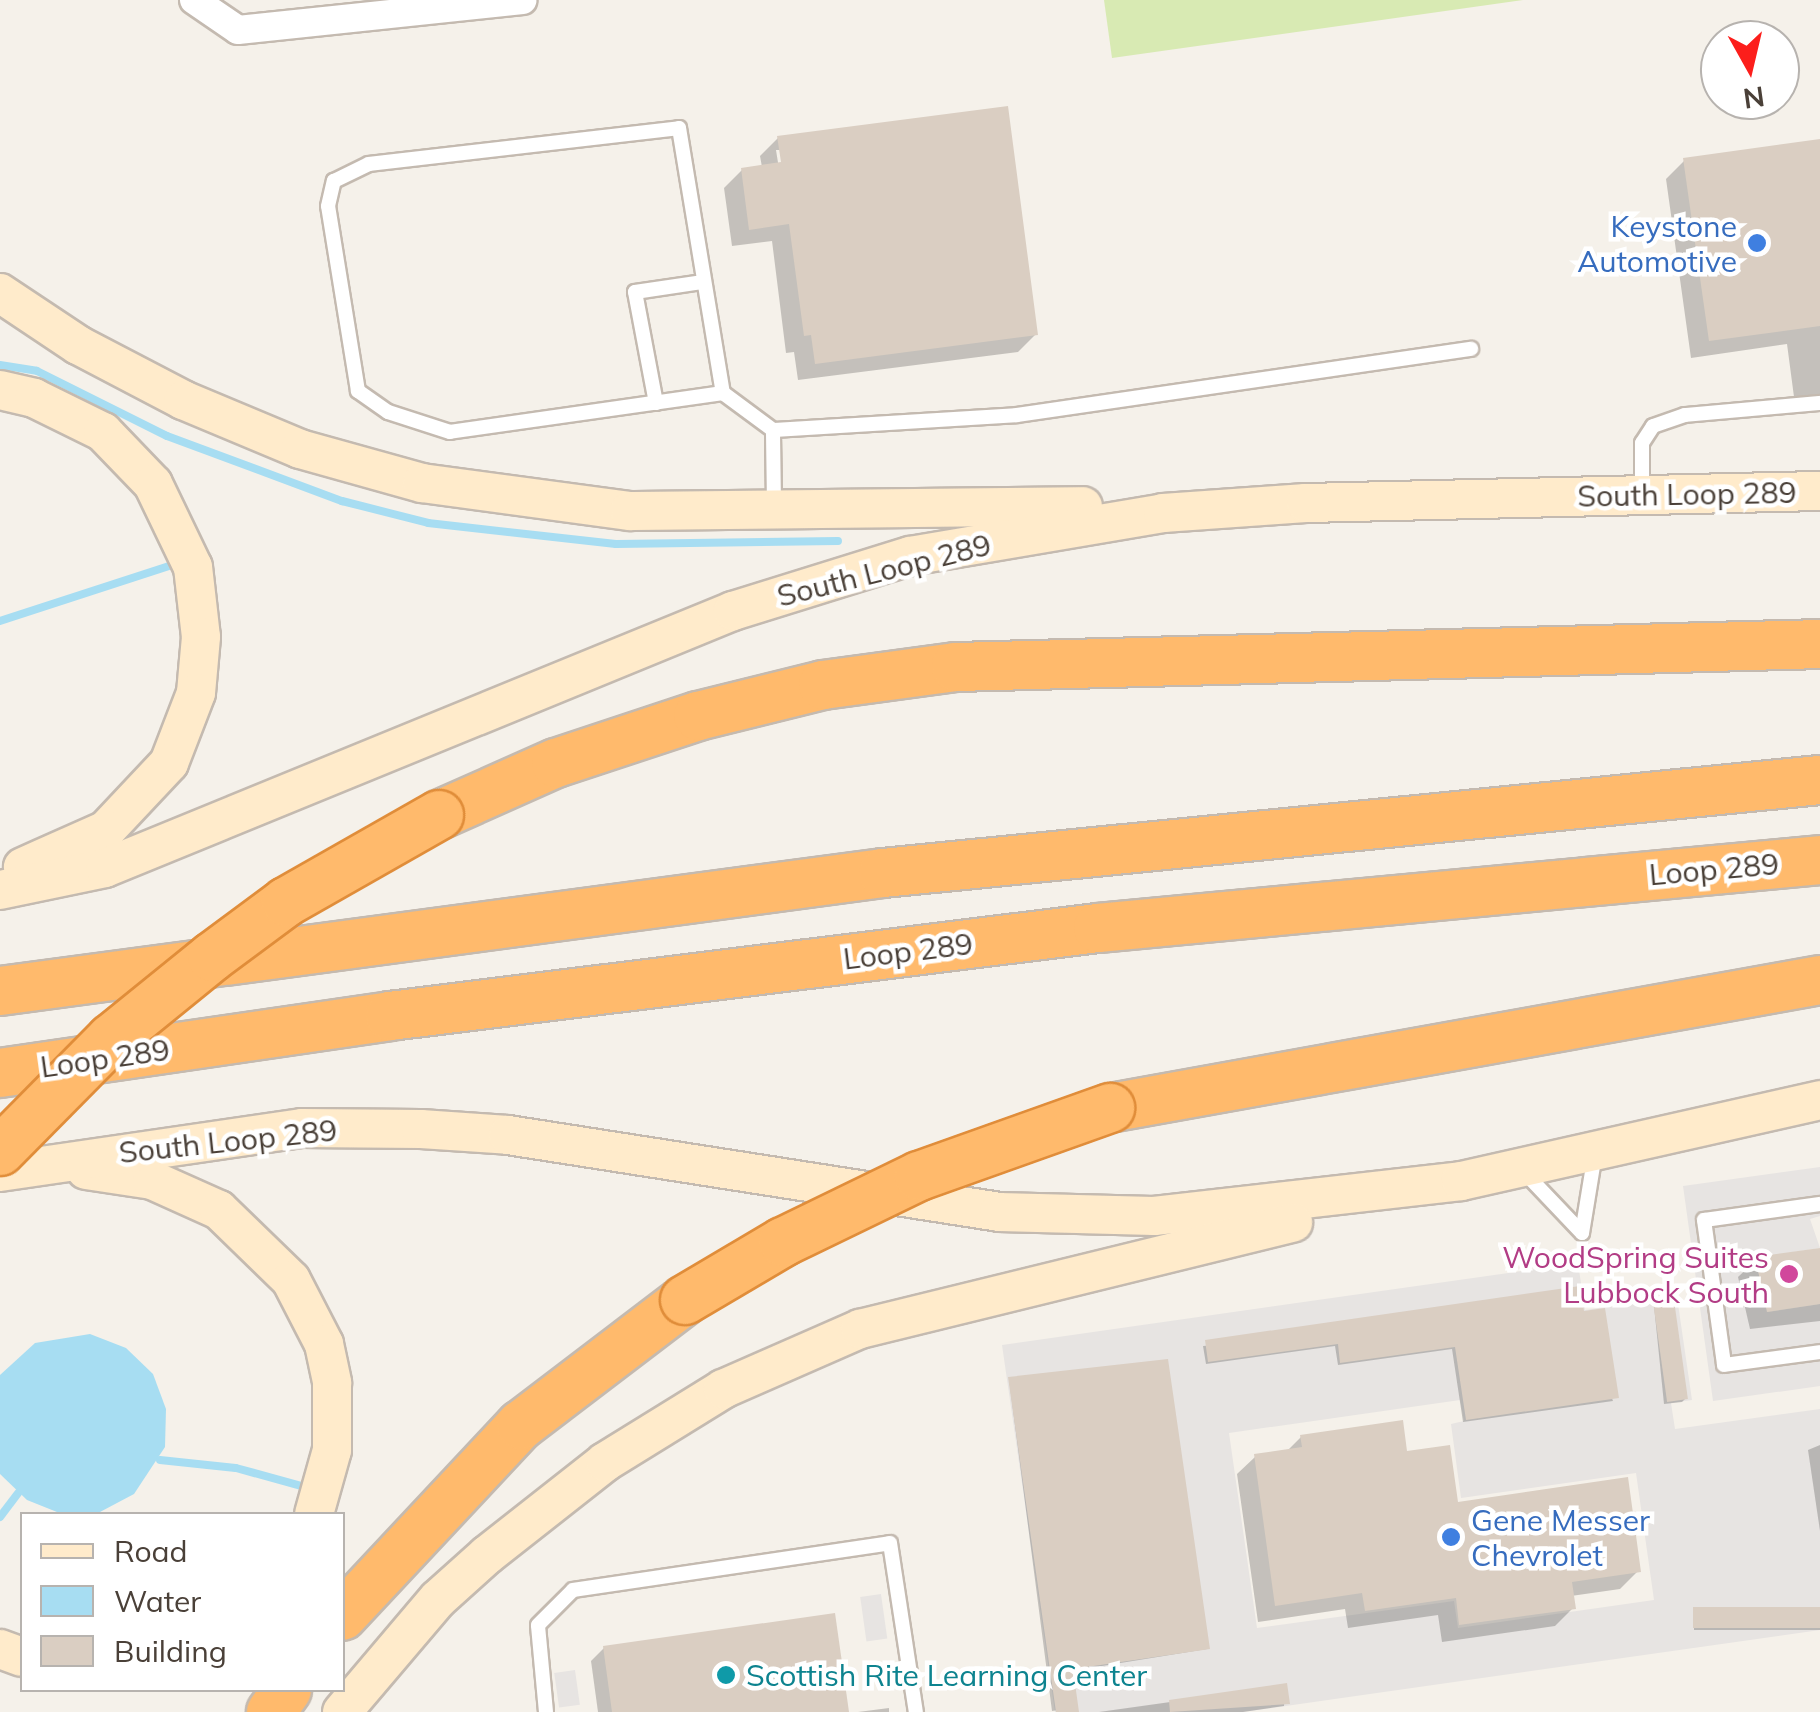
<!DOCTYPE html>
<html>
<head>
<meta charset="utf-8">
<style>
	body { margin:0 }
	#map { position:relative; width:1820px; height:1712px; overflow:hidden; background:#f5f1ea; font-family:Mulish,sans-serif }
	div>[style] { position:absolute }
	.green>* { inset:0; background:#d8eab3 }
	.parking>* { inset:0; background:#e7e4e2; transform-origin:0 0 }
	.water>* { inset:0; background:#a7ddf2 }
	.shadow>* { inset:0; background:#0003; transform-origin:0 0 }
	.stream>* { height:8px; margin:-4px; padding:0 4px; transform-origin:4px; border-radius:4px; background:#a7ddf2 }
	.building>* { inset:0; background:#dacec2; transform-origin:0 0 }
	.roads { filter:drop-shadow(2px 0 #c4bab0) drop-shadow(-2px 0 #c4bab0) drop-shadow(0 2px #c4bab0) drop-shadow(0 -2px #c4bab0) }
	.service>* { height:14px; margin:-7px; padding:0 7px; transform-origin:7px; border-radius:7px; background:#fff }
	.minor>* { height:28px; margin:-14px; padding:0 14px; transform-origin:14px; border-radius:14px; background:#fff }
	.secondary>* { height:38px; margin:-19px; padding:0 19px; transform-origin:19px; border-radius:19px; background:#ffebcb }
	.motorway>* { height:48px; margin:-24px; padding:0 24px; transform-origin:24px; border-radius:24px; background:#ffba6c }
	.bridges { filter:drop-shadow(2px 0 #e08d3a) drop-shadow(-2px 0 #e08d3a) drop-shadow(0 2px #e08d3a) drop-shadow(0 -2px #e08d3a) }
	.motorway-bridge>* { height:48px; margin:-24px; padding:0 24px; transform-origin:24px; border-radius:24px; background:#ffba6c }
	.dots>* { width:28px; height:28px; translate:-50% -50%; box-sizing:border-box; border:5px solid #fff; border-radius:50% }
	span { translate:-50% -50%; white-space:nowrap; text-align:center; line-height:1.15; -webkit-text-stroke:9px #fff; paint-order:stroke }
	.shop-label { font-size:30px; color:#366cbe }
	.right { translate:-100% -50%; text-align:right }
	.left { translate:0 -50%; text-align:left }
	.street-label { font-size:30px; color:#4a4038 }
	.hotel-label { font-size:30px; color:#b23c85 }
	.culture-label { font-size:30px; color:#0d838f }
	.legend { position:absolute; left:20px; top:1512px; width:325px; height:180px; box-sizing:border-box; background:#fff; border:2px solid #b7b3af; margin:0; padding:12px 18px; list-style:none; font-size:30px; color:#4a4038 }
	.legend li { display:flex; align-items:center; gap:20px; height:50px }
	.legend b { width:50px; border:2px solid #b7b3af }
	.north { position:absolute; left:1700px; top:20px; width:100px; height:100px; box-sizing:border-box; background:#fff; border:2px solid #b7b3af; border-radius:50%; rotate:172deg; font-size:28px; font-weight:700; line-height:40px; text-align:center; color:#4a4038 }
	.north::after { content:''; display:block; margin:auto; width:35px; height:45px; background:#fc1e1b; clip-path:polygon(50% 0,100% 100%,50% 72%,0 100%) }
</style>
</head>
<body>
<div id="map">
	<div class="green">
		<div style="clip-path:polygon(1104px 0,1523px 0,1112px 58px)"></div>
	</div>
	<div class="parking">
		<div style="clip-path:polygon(1820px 1167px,1820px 1216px,1810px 1219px,1820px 1248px,1755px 1258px,1768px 1312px,1820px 1304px,1820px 1386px,1713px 1401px,1683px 1186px)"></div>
		<div style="clip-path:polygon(evenodd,1578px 1263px,1585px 1310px,1677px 1297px,1692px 1400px,1671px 1403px,1675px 1429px,1820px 1409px,1820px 1630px,1243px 1712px,1055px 1712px,1002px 1345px,1578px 1263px,1460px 1400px,1464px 1421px,1451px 1424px,1461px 1498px,1636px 1473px,1654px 1600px,1458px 1628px,1454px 1601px,1257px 1628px,1229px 1433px,1460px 1400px)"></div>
		<div style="left:881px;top:1594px;width:45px;height:21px;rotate:82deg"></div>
		<div style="left:575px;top:1670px;width:35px;height:21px;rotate:82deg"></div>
	</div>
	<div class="water">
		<div style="clip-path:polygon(90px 1334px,126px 1348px,153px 1374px,166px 1409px,165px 1447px,134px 1494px,100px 1512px,62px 1514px,27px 1500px,0 1474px,0 1375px,35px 1343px)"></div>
	</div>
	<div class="shadow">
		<div style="clip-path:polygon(evenodd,778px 138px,1036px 334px,1018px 352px,798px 380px,794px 352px,786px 353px,772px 241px,732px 246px,724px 188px,742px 170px,762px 167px,760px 156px,778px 138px,776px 150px,782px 150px,785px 175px,780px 175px,776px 150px)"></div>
		<div style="clip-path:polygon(1820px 142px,1820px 394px,1794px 397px,1787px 344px,1691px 358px,1666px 179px,1684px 161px)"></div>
		<div style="clip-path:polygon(1820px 1251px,1820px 1321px,1750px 1329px,1738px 1277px,1756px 1260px)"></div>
		<div style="clip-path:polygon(1654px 1306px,1686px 1398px,1682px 1402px,1664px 1404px)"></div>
		<div style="clip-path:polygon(1581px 1314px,1613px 1401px,1463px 1422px,1452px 1349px,1338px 1365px,1335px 1346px,1206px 1364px,1203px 1346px)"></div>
		<div style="clip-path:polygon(1009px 1379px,1207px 1649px,1071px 1671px,1072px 1708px,1052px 1711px)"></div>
		<div style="clip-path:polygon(1301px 1437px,1405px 1454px,1456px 1504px,1638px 1571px,1620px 1589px,1571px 1596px,1573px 1608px,1555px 1626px,1442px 1642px,1438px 1615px,1348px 1628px,1345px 1609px,1258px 1622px,1237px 1474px,1255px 1457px,1286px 1452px)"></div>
		<div style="clip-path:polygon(1820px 1445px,1820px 1531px,1808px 1450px)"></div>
		<div style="left:1820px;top:1610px;width:20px;height:126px;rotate:90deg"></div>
		<div style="clip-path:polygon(604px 1648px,847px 1712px,598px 1712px,591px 1661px)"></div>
		<div style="clip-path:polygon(1285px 1686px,1284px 1706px,1243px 1712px,1099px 1712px)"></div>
		<div style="clip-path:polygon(889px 1708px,889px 1712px,858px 1712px)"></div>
	</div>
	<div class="stream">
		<div style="left:0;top:365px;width:37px;rotate:9deg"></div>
		<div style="left:37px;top:371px;width:145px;rotate:26.6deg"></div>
		<div style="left:167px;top:436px;width:187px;rotate:20.4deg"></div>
		<div style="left:342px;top:501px;width:89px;rotate:14.3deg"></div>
		<div style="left:428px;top:523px;width:189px;rotate:6.4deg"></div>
		<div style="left:616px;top:544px;width:222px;rotate:-0.8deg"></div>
		<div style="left:0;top:621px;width:181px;rotate:-18deg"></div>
		<div style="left:160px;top:1460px;width:76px;rotate:6deg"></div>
		<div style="left:236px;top:1468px;width:72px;rotate:15.4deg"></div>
		<div style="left:0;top:1517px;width:30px;rotate:-53deg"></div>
	</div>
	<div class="building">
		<div style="clip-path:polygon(1008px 106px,1038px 335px,815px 364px,811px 335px,804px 336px,789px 224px,749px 230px,741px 168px,781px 162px,777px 136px)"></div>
		<div style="clip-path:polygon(1820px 139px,1820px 326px,1709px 341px,1683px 158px)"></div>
		<div style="clip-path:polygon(1820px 1248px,1820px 1304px,1767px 1312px,1755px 1257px)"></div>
		<div style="clip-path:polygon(1580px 1286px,1584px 1311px,1605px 1308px,1619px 1398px,1466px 1420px,1455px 1347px,1340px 1363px,1338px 1344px,1208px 1362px,1205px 1340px)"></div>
		<div style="left:1674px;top:1300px;width:100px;height:21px;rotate:82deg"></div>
		<div style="clip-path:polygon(1168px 1359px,1210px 1649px,1073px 1669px,1079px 1712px,1056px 1712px,1008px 1377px)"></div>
		<div style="clip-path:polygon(1403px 1420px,1407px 1451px,1450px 1445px,1458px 1502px,1628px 1477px,1641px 1572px,1572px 1582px,1576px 1609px,1459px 1625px,1456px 1598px,1365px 1611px,1362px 1593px,1275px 1606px,1254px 1454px,1302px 1447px,1300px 1435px)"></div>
		<div style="left:1820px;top:1607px;width:21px;height:127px;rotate:90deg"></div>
		<div style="clip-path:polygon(835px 1613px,849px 1712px,612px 1712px,603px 1646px)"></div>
		<div style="clip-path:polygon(1287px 1683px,1290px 1704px,1170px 1712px,1169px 1700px)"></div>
	</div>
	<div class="roads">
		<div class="service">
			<div style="left:723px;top:393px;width:276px;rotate:171.9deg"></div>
			<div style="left:450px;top:432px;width:65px;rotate:-162.1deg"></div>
			<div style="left:388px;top:412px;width:37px;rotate:-145deg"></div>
			<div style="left:358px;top:391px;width:187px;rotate:-99.2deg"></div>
			<div style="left:328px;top:206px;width:26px;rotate:-77deg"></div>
			<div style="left:334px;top:181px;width:39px;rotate:-26deg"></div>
			<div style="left:369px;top:164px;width:312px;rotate:-6.6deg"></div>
			<div style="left:679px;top:128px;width:269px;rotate:80.6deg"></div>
			<div style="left:723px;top:393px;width:62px;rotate:36.5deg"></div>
			<div style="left:656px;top:403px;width:113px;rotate:-100.7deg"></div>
			<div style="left:635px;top:292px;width:69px;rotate:-8.4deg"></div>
			<div style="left:1642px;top:492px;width:49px;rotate:-90deg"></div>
			<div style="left:1642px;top:443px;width:20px;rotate:-57deg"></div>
			<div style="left:1653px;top:426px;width:34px;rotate:-19deg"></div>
			<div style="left:1685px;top:415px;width:136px;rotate:-5.1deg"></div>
			<div style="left:774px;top:505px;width:75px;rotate:-90.8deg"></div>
			<div style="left:773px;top:430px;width:244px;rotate:-3.5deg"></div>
			<div style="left:1017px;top:415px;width:459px;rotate:-8.3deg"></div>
			<div style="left:1524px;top:1172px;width:84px;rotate:46.4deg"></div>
			<div style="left:1582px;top:1233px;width:80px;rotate:-80.7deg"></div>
			<div style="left:1820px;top:1204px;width:117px;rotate:172.1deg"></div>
			<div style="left:1704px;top:1220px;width:146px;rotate:82.1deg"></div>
			<div style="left:1724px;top:1365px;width:97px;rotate:-7.7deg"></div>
			<div style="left:546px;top:1712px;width:87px;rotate:-95.3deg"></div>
			<div style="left:538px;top:1625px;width:49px;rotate:-45deg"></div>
			<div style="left:573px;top:1590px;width:320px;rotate:-8.4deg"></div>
			<div style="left:890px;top:1543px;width:171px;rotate:81.3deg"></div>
		</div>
		<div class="minor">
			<div style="left:194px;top:0;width:53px;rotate:34.3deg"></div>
			<div style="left:238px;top:30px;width:286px;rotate:-6deg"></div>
		</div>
		<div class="secondary">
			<div style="left:0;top:293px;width:94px;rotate:33.7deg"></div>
			<div style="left:78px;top:345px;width:119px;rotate:27.6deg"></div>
			<div style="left:183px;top:400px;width:127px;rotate:22.7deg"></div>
			<div style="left:300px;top:449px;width:127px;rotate:15.6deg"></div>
			<div style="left:422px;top:483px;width:210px;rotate:7.7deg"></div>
			<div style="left:630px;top:511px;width:453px;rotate:-0.6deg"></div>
			<div style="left:0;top:390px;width:35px;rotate:13deg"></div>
			<div style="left:34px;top:398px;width:77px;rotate:26.2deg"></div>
			<div style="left:103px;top:432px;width:72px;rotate:46.1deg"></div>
			<div style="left:153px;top:484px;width:92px;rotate:64.3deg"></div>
			<div style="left:193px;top:567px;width:70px;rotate:83.5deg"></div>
			<div style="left:201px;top:637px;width:56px;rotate:95.1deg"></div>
			<div style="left:196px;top:693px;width:75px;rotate:111.1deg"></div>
			<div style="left:169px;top:763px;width:92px;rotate:133.2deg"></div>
			<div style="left:106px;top:830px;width:91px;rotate:156deg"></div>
			<div style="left:0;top:890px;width:107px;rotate:-11.8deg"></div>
			<div style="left:105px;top:868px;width:679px;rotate:-22.26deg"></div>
			<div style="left:733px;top:611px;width:185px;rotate:-17.3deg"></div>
			<div style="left:910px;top:556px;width:257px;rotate:-9.6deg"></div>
			<div style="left:1163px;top:513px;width:143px;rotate:-4deg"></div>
			<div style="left:1306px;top:503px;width:514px;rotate:-1.34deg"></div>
			<div style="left:86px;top:1170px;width:67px;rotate:8.6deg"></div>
			<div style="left:152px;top:1180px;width:73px;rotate:24.1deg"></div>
			<div style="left:219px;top:1210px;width:100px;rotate:44.2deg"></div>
			<div style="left:291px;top:1280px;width:72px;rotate:62.7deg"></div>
			<div style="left:324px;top:1344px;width:40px;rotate:78deg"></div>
			<div style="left:332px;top:1383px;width:67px;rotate:90deg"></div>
			<div style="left:332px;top:1450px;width:66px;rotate:105.7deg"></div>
			<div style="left:0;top:1172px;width:305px;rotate:-8.3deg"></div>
			<div style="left:302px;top:1128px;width:119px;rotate:0.5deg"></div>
			<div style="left:421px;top:1129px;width:87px;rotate:3.9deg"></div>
			<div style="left:508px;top:1135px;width:497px;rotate:8.9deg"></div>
			<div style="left:999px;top:1212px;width:155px;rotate:1.5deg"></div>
			<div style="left:1154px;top:1216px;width:309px;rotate:-6.5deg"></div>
			<div style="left:1461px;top:1181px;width:368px;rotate:-12.7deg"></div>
			<div style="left:0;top:1649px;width:23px;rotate:20deg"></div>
			<div style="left:342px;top:1712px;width:148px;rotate:-49.7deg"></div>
			<div style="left:438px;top:1599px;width:66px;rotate:-41.9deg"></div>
			<div style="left:487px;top:1555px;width:150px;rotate:-38.2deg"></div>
			<div style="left:605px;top:1462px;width:139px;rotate:-31.7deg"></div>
			<div style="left:723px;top:1389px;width:150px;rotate:-23.7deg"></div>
			<div style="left:860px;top:1329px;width:446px;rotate:-13.8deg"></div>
		</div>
		<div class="motorway">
			<div style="left:439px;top:815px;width:128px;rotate:-24deg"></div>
			<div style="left:556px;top:763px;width:150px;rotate:-18.3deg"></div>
			<div style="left:698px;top:716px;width:129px;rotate:-13.9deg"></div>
			<div style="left:823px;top:685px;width:134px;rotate:-7.7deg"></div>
			<div style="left:956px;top:667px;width:864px;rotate:-1.52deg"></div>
			<div style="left:0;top:991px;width:891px;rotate:-7.61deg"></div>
			<div style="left:883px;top:873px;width:942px;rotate:-5.67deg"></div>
			<div style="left:0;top:1073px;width:394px;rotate:-8.3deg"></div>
			<div style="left:390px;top:1016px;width:713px;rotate:-7.09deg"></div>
			<div style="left:1098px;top:928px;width:725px;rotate:-5.38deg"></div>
			<div style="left:1110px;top:1108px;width:721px;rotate:-10.22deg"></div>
			<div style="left:342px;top:1616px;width:262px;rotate:-46.9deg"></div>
			<div style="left:521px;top:1425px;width:206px;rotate:-37.3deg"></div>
			<div style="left:271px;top:1712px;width:27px;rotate:-54deg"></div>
		</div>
	</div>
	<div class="bridges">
		<div class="motorway-bridge">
			<div style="left:0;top:1151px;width:158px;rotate:-45.3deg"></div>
			<div style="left:111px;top:1039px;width:130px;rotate:-39.1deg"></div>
			<div style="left:212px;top:957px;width:92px;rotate:-36.6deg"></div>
			<div style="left:286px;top:902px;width:176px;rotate:-29.6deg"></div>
			<div style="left:685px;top:1300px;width:114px;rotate:-30.6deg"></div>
			<div style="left:783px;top:1242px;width:151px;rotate:-25.9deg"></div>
			<div style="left:919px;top:1176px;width:203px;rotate:-19.6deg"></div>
		</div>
	</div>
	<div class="dots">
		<div style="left:1757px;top:243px;background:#3f7fe0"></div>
		<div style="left:1789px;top:1274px;background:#d1479c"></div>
		<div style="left:1451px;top:1537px;background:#3f7fe0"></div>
		<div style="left:726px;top:1675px;background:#0f9aa8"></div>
	</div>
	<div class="shop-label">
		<span class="right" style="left:1737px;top:243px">Keystone<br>Automotive</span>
		<span class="left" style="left:1471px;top:1537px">Gene Messer<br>Chevrolet</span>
	</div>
	<div class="street-label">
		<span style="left:1687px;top:494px;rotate:-1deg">South Loop 289</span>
		<span style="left:884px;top:570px;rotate:-14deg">South Loop 289</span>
		<span style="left:1714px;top:869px;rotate:-5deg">Loop 289</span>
		<span style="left:908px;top:951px;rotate:-7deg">Loop 289</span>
		<span style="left:105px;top:1058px;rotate:-8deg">Loop 289</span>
		<span style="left:228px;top:1141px;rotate:-6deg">South Loop 289</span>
	</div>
	<div class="hotel-label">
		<span class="right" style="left:1769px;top:1274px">WoodSpring Suites<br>Lubbock South</span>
	</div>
	<div class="culture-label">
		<span class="left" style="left:746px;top:1675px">Scottish Rite Learning Center</span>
	</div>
	<ul class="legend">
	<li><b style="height:12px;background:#ffebcb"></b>Road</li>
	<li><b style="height:28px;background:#a7ddf2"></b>Water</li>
	<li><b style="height:28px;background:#dacec2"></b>Building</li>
	</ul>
	<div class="north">N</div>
</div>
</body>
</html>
